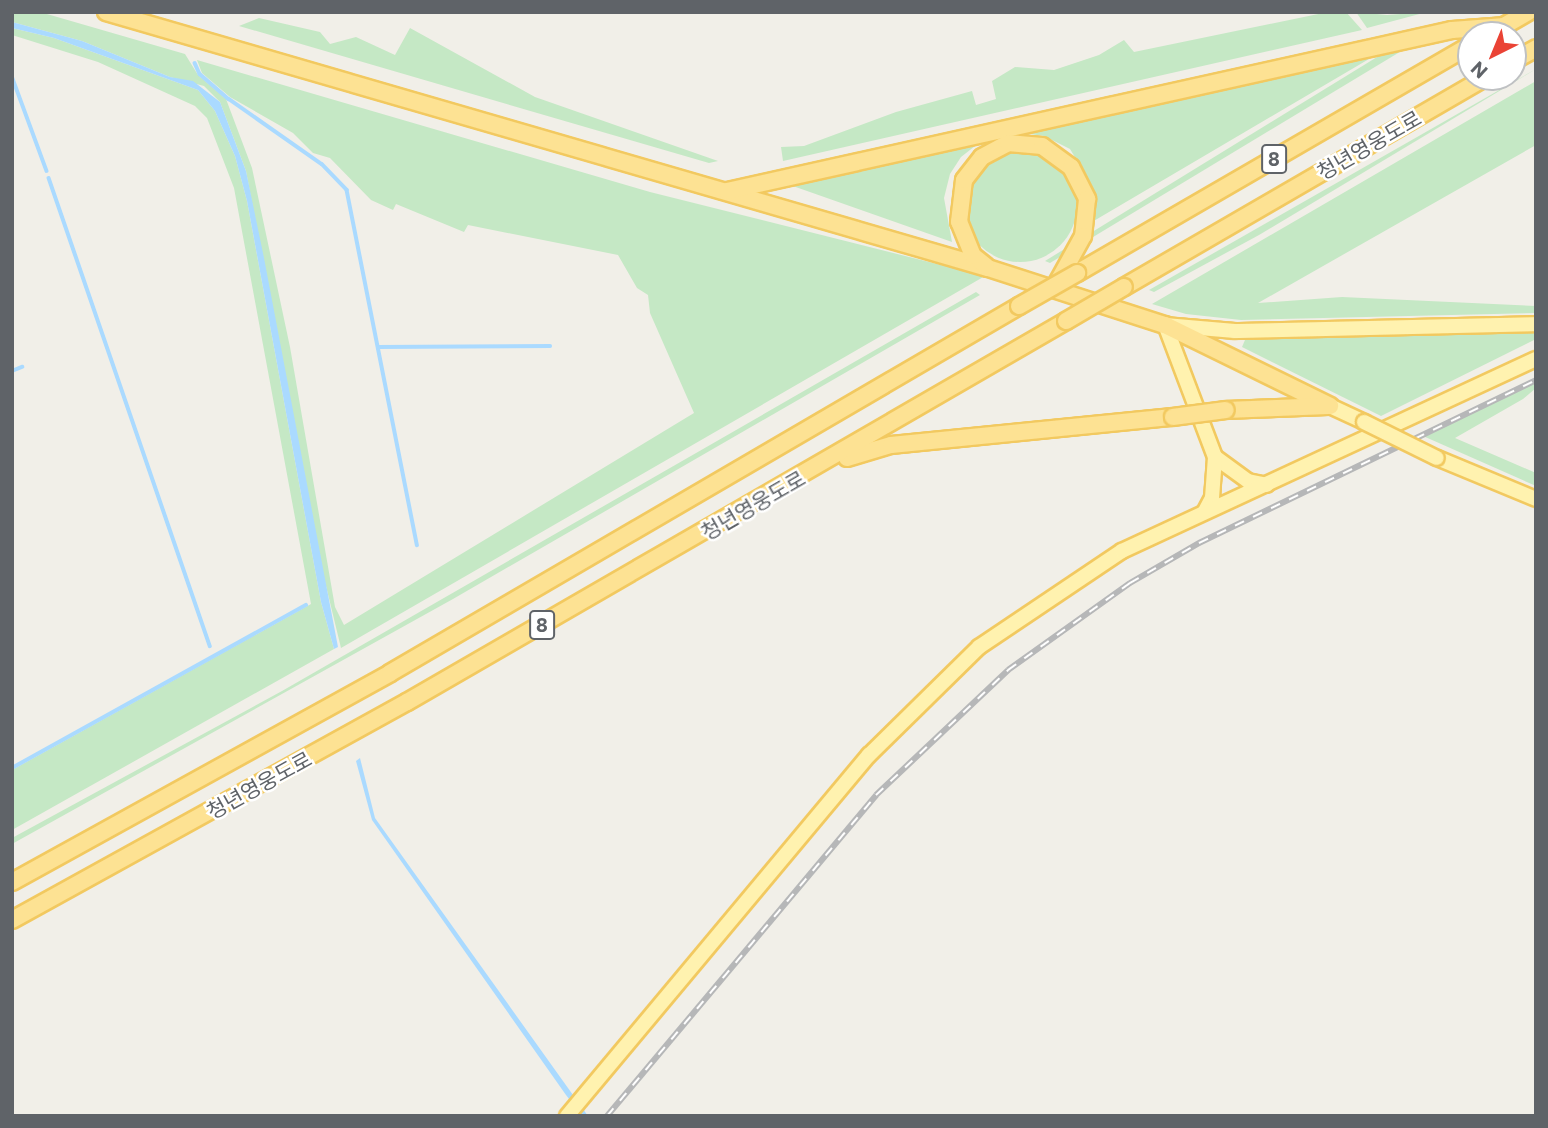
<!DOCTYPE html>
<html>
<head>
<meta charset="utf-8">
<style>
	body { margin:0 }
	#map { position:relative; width:1548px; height:1128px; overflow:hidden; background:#f1efe8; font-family:Commissioner,"Noto Sans KR",sans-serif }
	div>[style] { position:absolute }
	.green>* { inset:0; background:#c5e8c5 }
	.round { border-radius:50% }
	.water>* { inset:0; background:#aadaff }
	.stream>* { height:3.5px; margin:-1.75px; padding:0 1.75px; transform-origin:1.75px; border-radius:1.75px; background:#aadaff }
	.roads { filter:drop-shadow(2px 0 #f2c960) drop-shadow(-2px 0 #f2c960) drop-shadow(0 2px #f2c960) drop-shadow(0 -2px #f2c960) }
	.major>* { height:14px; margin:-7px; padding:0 7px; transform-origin:7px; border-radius:7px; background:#fff2af }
	.highway>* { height:16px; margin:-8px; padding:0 8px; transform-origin:8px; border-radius:8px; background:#fde293 }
	.rail>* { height:6px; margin-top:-3px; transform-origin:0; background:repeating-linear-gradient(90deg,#fff 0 10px,#b6b7b8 0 20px); box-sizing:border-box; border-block:2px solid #b6b7b8 }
	.bridges { filter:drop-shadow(2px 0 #f2c960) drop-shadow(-2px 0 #f2c960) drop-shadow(0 2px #f2c960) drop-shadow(0 -2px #f2c960) }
	.major-bridge>* { height:14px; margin:-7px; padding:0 7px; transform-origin:7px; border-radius:7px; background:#fff2af }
	.highway-bridge>* { height:16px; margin:-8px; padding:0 8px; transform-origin:8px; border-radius:8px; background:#fde293 }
	span { translate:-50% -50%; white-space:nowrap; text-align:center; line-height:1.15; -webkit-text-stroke:5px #fff; paint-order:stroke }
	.shield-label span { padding:2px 5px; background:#fff; border:2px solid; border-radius:5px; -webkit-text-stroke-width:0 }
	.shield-label { font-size:19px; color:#5f6368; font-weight:700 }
	.street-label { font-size:21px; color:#5f6368 }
	.frame { position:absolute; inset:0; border:14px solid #5f6368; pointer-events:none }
	.north { position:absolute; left:1457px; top:21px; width:70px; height:70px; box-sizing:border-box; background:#fff; border:2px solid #bfc1c3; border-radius:50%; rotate:223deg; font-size:19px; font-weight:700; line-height:28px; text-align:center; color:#5f6368 }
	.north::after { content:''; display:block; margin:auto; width:24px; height:32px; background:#ea4335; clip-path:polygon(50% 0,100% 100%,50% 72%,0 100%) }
</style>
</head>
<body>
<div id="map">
	<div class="green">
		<div style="clip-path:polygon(12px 12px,40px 12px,185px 54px,198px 75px,226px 99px,252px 168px,290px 347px,335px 607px,344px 625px,694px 413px,650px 313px,648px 295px,637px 288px,618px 255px,468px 225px,464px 232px,396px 204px,393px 210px,371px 200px,330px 158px,313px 153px,293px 133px,230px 97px,202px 73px,197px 60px,650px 192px,985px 276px,341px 648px,319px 557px,246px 171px,220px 102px,204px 86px,170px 77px,82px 41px,12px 22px)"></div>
		<div style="clip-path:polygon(1328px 12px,1346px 12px,1362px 30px,783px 161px,781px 147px,804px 146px,896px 112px,972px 91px,976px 105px,996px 99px,992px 81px,1015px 67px,1054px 70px,1099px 55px,1124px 40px,1134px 52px)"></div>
		<div style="clip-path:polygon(1356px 12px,1387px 15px,1427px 12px,1367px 28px)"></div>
		<div style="clip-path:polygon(259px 18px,320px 32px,330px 44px,356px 37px,395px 55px,410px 28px,535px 97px,718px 161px,709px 163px,239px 26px)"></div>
		<div style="clip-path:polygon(12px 28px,54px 38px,198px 90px,215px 111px,235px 156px,247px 201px,321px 602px,334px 649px,12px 830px,12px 770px,311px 604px,234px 188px,207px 118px,195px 106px,98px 62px,12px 35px)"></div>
		<div style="clip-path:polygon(1408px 38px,1418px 41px,1050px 263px,1045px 261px)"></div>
		<div style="clip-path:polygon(1386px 49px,1092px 222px,1087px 177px,1070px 149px,1044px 136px,1016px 132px)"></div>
		<div style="clip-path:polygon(1536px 69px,1259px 235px,1154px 292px,1149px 290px)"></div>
		<div style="clip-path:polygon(1536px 81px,1536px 145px,1258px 303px,1342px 297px,1536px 306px,1536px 313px,1241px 320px,1186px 314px,1152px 304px)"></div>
		<div style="clip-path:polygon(984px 139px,961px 157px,950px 174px,944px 198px,952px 242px,790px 185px)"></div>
		<div class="round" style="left:963px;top:148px;width:114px;height:114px"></div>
		<div style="clip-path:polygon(976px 292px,980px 295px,453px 599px,12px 844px,12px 838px,282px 691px)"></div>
		<div style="clip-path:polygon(1536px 327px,1536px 339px,1381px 416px,1242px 347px,1245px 340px,1256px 336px)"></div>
		<div style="clip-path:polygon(1536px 381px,1536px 388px,1523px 399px,1455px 438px,1536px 473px,1536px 486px,1423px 436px)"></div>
	</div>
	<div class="water">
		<div style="clip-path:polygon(12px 22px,82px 41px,170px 77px,193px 81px,220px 102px,246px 171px,264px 258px,338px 647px,334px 649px,321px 602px,247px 201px,235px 156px,215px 111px,198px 90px,54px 38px,12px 28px)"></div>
		<div style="clip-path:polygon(360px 758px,375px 818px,588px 1116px,582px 1116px,566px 1095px,372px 820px,356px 761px)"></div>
	</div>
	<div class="stream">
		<div style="left:195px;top:63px;width:12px;rotate:66deg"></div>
		<div style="left:200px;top:74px;width:38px;rotate:41deg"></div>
		<div style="left:229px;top:99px;width:113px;rotate:35deg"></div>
		<div style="left:322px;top:164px;width:36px;rotate:46deg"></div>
		<div style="left:347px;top:190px;width:362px;rotate:78.8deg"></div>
		<div style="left:12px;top:76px;width:101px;rotate:69.8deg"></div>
		<div style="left:49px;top:178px;width:495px;rotate:71deg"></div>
		<div style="left:378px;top:347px;width:172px;rotate:-0.3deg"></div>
		<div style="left:12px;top:371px;width:11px;rotate:-22deg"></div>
		<div style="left:12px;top:768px;width:336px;rotate:-29deg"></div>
	</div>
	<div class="roads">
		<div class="major">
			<div style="left:1330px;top:406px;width:38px;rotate:25deg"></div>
			<div style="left:1215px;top:457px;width:41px;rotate:36deg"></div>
			<div style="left:1248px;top:481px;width:19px;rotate:12deg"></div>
			<div style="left:1437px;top:458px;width:107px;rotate:22.5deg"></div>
			<div style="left:1205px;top:511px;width:15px;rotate:-62deg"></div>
			<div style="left:1212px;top:498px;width:41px;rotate:-85.8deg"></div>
			<div style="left:1215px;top:457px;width:141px;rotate:-110.7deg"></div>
			<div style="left:1165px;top:325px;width:70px;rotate:4.9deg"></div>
			<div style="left:1235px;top:331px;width:301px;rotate:-1.3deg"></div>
			<div style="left:567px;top:1116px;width:471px;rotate:-50.1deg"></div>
			<div style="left:869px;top:755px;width:154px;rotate:-44.5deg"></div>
			<div style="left:979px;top:647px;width:172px;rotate:-33.9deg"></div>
			<div style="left:1122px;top:551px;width:456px;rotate:-24.9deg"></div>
		</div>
		<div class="highway">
			<div style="left:106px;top:12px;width:918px;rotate:16.19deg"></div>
			<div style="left:988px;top:268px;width:186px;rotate:17.9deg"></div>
			<div style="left:1165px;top:325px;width:184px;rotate:26.1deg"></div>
			<div style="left:1497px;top:30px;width:36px;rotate:-30deg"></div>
			<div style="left:1513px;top:61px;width:26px;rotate:-29deg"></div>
			<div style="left:727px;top:191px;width:743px;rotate:-12.52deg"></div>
			<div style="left:1452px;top:30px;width:53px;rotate:-4.3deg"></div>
			<div style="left:986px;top:266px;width:16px;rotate:-142deg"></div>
			<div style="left:973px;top:256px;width:37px;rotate:-112deg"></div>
			<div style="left:959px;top:222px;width:42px;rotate:-83.2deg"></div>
			<div style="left:964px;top:180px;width:29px;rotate:-52deg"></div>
			<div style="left:982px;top:157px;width:30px;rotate:-28deg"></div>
			<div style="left:1008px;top:143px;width:34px;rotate:5deg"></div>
			<div style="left:1042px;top:146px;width:36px;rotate:36deg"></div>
			<div style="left:1071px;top:167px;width:36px;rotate:63deg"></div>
			<div style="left:1087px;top:199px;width:37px;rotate:96deg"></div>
			<div style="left:1083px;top:236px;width:56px;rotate:118.9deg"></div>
			<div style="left:1077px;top:273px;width:455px;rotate:-30.1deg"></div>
			<div style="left:1124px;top:287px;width:419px;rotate:-30.1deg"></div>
			<div style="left:1226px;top:410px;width:102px;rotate:-2.2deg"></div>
			<div style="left:847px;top:458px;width:46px;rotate:-16.5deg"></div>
			<div style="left:891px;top:445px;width:283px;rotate:-5.7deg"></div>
			<div style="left:12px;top:882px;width:432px;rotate:-28.9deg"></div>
			<div style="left:390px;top:673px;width:728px;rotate:-30.26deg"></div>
			<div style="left:12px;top:920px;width:451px;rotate:-28.9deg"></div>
			<div style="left:407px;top:702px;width:761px;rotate:-30.03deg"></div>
		</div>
	</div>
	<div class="rail">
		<div style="left:607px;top:1116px;width:419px;rotate:-50deg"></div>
		<div style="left:876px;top:795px;width:182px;rotate:-43.4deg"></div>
		<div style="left:1008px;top:670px;width:150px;rotate:-35.5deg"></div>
		<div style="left:1130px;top:583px;width:80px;rotate:-30.1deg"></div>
		<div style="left:1199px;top:543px;width:374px;rotate:-25.8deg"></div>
	</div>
	<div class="bridges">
		<div class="major-bridge">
			<div style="left:1364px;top:422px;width:81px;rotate:26.3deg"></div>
		</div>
		<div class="highway-bridge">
			<div style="left:1019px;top:306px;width:67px;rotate:-29.6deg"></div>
			<div style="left:1066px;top:321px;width:67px;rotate:-30.4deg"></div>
			<div style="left:1173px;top:417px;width:53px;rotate:-7.5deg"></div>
		</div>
	</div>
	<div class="shield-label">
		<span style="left:1274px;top:159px">8</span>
		<span style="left:542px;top:625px">8</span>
	</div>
	<div class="street-label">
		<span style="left:1369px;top:145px;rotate:-30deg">청년영웅도로</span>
		<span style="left:753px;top:505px;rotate:-30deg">청년영웅도로</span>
		<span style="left:259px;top:785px;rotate:-29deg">청년영웅도로</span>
	</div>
	<div class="frame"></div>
	<div class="north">N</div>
</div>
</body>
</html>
